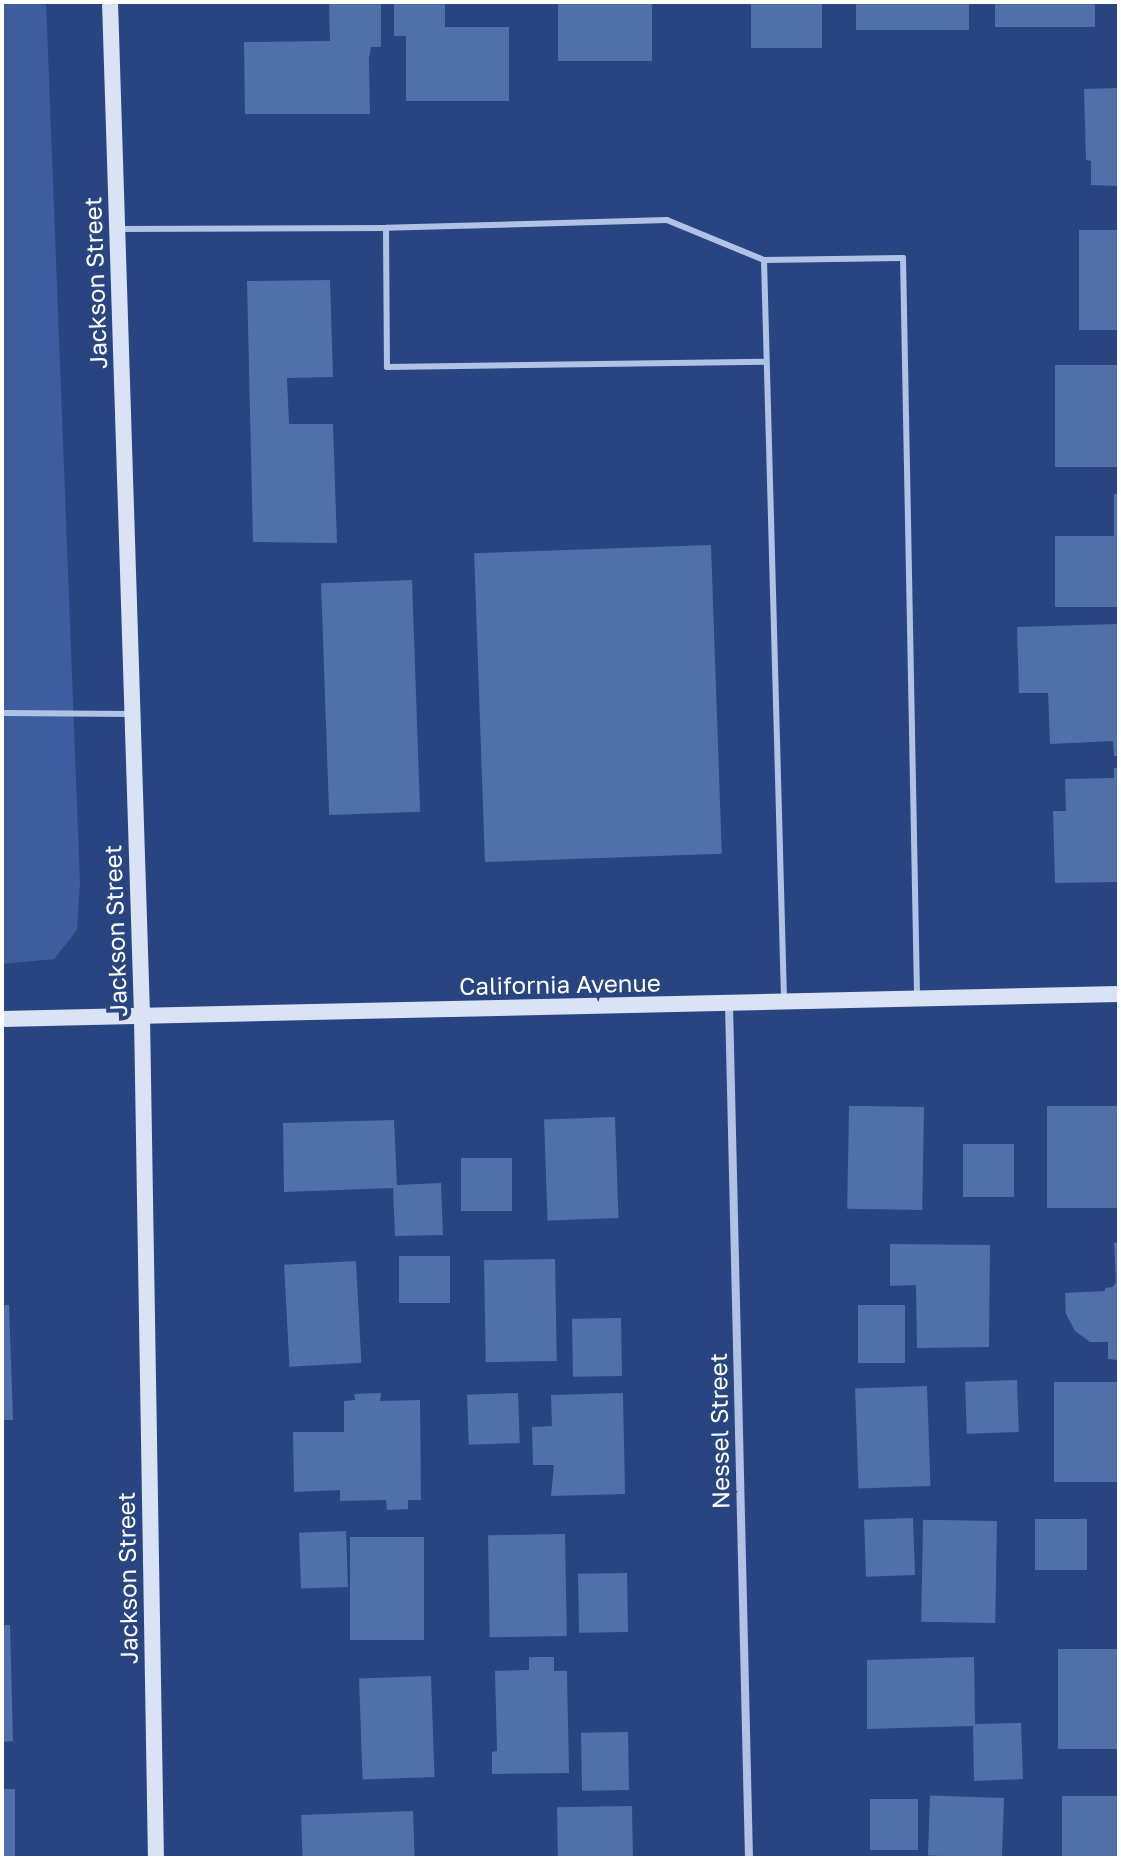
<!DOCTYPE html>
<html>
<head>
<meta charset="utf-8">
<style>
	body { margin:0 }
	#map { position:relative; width:1121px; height:1860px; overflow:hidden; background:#284581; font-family:"Golos Text",sans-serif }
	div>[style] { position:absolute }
	.green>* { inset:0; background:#3d5d9e }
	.building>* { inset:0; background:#516fa9; transform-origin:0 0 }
	.service>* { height:6px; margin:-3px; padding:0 3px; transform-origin:3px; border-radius:3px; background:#b0c3e6 }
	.minor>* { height:8px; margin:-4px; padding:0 4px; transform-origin:4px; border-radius:4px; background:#b0c3e6 }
	.secondary>* { height:16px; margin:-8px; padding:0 8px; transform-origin:8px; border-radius:8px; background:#dae3f6 }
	span { translate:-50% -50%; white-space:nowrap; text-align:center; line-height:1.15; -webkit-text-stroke:8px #284581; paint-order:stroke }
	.street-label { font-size:24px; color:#fff }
	.frame { position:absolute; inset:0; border:4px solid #fff; pointer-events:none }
</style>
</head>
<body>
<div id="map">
	<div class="green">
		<div style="clip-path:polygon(2px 2px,46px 2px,80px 883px,77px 930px,54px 959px,2px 964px)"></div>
	</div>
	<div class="building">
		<div style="clip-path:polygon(329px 2px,381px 2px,381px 47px,371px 47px,369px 59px,370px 114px,245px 114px,244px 42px,330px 41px)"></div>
		<div style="clip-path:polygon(394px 2px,445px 2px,445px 27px,509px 27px,509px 101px,406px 101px,406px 36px,394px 36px)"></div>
		<div style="left:558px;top:2px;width:94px;height:59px"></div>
		<div style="left:751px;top:2px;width:71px;height:46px"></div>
		<div style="left:856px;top:2px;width:113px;height:28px"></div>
		<div style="left:995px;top:2px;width:100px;height:25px"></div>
		<div style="clip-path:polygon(1119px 88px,1119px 186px,1091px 185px,1091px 161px,1086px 160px,1084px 89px)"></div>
		<div style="left:1079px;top:230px;width:40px;height:100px"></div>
		<div style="clip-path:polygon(330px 280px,333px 377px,287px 378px,289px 424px,333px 424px,337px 543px,253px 542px,247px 281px)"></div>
		<div style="left:1119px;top:365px;width:102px;height:64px;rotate:90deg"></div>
		<div style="clip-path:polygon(1114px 494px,1119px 494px,1119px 607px,1055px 607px,1055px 536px,1114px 536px)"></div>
		<div style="left:711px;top:545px;width:309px;height:237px;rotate:88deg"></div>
		<div style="left:412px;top:580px;width:232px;height:91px;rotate:88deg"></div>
		<div style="clip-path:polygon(1118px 624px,1119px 756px,1114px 756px,1113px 741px,1050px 744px,1048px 693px,1019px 693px,1017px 627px)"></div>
		<div style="clip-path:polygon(1114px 768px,1119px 768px,1119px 882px,1055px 883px,1053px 811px,1066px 811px,1065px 779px,1114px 778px)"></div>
		<div style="left:1119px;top:1106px;width:102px;height:72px;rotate:90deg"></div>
		<div style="left:924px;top:1107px;width:103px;height:75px;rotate:91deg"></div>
		<div style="left:615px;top:1117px;width:101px;height:71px;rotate:88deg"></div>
		<div style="clip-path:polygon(394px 1120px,397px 1185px,441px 1183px,443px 1235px,395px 1236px,393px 1188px,284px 1192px,283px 1123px)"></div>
		<div style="left:1014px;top:1144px;width:53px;height:51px;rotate:90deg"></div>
		<div style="left:461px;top:1158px;width:51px;height:53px"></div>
		<div style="clip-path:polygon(1114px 1242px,1119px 1244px,1119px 1360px,1108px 1359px,1108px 1342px,1090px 1342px,1075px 1331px,1066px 1314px,1065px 1293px,1105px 1291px,1105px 1288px,1113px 1287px,1116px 1282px)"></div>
		<div style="clip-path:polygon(890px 1244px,990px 1245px,989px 1347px,917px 1348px,916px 1285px,890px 1286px)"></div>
		<div style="left:399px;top:1256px;width:51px;height:47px"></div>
		<div style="left:555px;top:1259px;width:102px;height:71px;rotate:89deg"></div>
		<div style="left:356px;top:1261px;width:102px;height:72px;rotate:87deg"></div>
		<div style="clip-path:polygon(2px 1305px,9px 1305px,13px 1420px,2px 1420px)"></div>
		<div style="left:858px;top:1305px;width:47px;height:58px"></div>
		<div style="left:621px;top:1318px;width:58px;height:49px;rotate:89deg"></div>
		<div style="left:1017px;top:1380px;width:52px;height:52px;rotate:88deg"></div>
		<div style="left:1119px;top:1382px;width:100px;height:65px;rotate:90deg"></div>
		<div style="left:927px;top:1386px;width:100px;height:72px;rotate:88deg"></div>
		<div style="clip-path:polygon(381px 1393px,380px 1401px,420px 1400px,421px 1500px,408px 1500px,408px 1509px,387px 1510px,386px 1500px,340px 1501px,340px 1490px,294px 1492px,293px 1432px,344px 1432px,344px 1401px,355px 1400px,354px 1394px)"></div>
		<div style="left:518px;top:1393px;width:50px;height:51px;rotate:88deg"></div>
		<div style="clip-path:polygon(623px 1393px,625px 1494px,551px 1496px,554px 1465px,533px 1465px,532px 1427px,552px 1426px,551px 1395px)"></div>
		<div style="left:913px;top:1518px;width:57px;height:49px;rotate:88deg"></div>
		<div style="left:1035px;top:1519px;width:52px;height:51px"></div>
		<div style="left:997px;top:1521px;width:102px;height:74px;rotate:91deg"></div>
		<div style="left:346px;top:1531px;width:56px;height:47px;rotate:88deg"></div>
		<div style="left:565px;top:1534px;width:102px;height:77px;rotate:89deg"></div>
		<div style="left:424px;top:1537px;width:103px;height:74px;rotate:90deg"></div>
		<div style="left:627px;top:1573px;width:59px;height:49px;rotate:89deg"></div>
		<div style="clip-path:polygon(2px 1625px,10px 1625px,13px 1741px,2px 1742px)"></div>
		<div style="left:1119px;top:1649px;width:100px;height:61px;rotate:90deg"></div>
		<div style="clip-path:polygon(529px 1657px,554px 1657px,554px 1671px,567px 1671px,569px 1773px,492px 1774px,492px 1752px,497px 1751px,495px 1671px,529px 1670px)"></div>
		<div style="clip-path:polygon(974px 1657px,975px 1724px,1021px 1723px,1023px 1779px,974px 1781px,973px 1726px,867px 1729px,867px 1660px)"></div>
		<div style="left:431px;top:1676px;width:101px;height:72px;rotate:88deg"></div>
		<div style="left:628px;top:1732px;width:58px;height:47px;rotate:89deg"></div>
		<div style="left:2px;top:1789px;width:13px;height:69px"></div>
		<div style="left:1119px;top:1796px;width:62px;height:57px;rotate:90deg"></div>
		<div style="left:1004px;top:1798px;width:60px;height:74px;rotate:92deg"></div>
		<div style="left:870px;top:1799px;width:48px;height:51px"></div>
		<div style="left:632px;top:1806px;width:52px;height:75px;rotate:89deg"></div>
		<div style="left:413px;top:1811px;width:47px;height:112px;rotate:88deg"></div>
	</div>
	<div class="service">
		<div style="left:117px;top:229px;width:269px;rotate:-0.2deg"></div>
		<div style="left:764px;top:260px;width:105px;rotate:-157.6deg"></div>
		<div style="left:667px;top:220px;width:281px;rotate:178.4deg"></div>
		<div style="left:386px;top:228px;width:139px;rotate:89.6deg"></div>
		<div style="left:387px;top:367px;width:379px;rotate:-0.8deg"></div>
		<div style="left:2px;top:713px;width:130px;rotate:0.4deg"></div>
		<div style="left:784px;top:999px;width:739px;rotate:-91.55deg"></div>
		<div style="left:764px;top:260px;width:139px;rotate:-0.8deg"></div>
		<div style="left:903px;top:258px;width:738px;rotate:88.91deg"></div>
	</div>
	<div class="minor">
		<div style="left:729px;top:1004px;width:854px;rotate:88.66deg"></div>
	</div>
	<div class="secondary">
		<div style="left:110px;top:2px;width:1016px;rotate:88.19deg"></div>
		<div style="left:142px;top:1017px;width:841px;rotate:89.05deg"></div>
		<div style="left:2px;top:1019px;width:1117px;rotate:-1.28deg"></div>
	</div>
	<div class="street-label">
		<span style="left:95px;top:283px;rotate:-92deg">Jackson Street</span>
		<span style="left:115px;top:931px;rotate:-92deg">Jackson Street</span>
		<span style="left:560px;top:984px;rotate:-1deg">California Avenue</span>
		<span style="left:719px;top:1431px;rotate:-91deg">Nessel Street</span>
		<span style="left:127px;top:1578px;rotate:-91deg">Jackson Street</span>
	</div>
	<div class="frame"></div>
</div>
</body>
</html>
